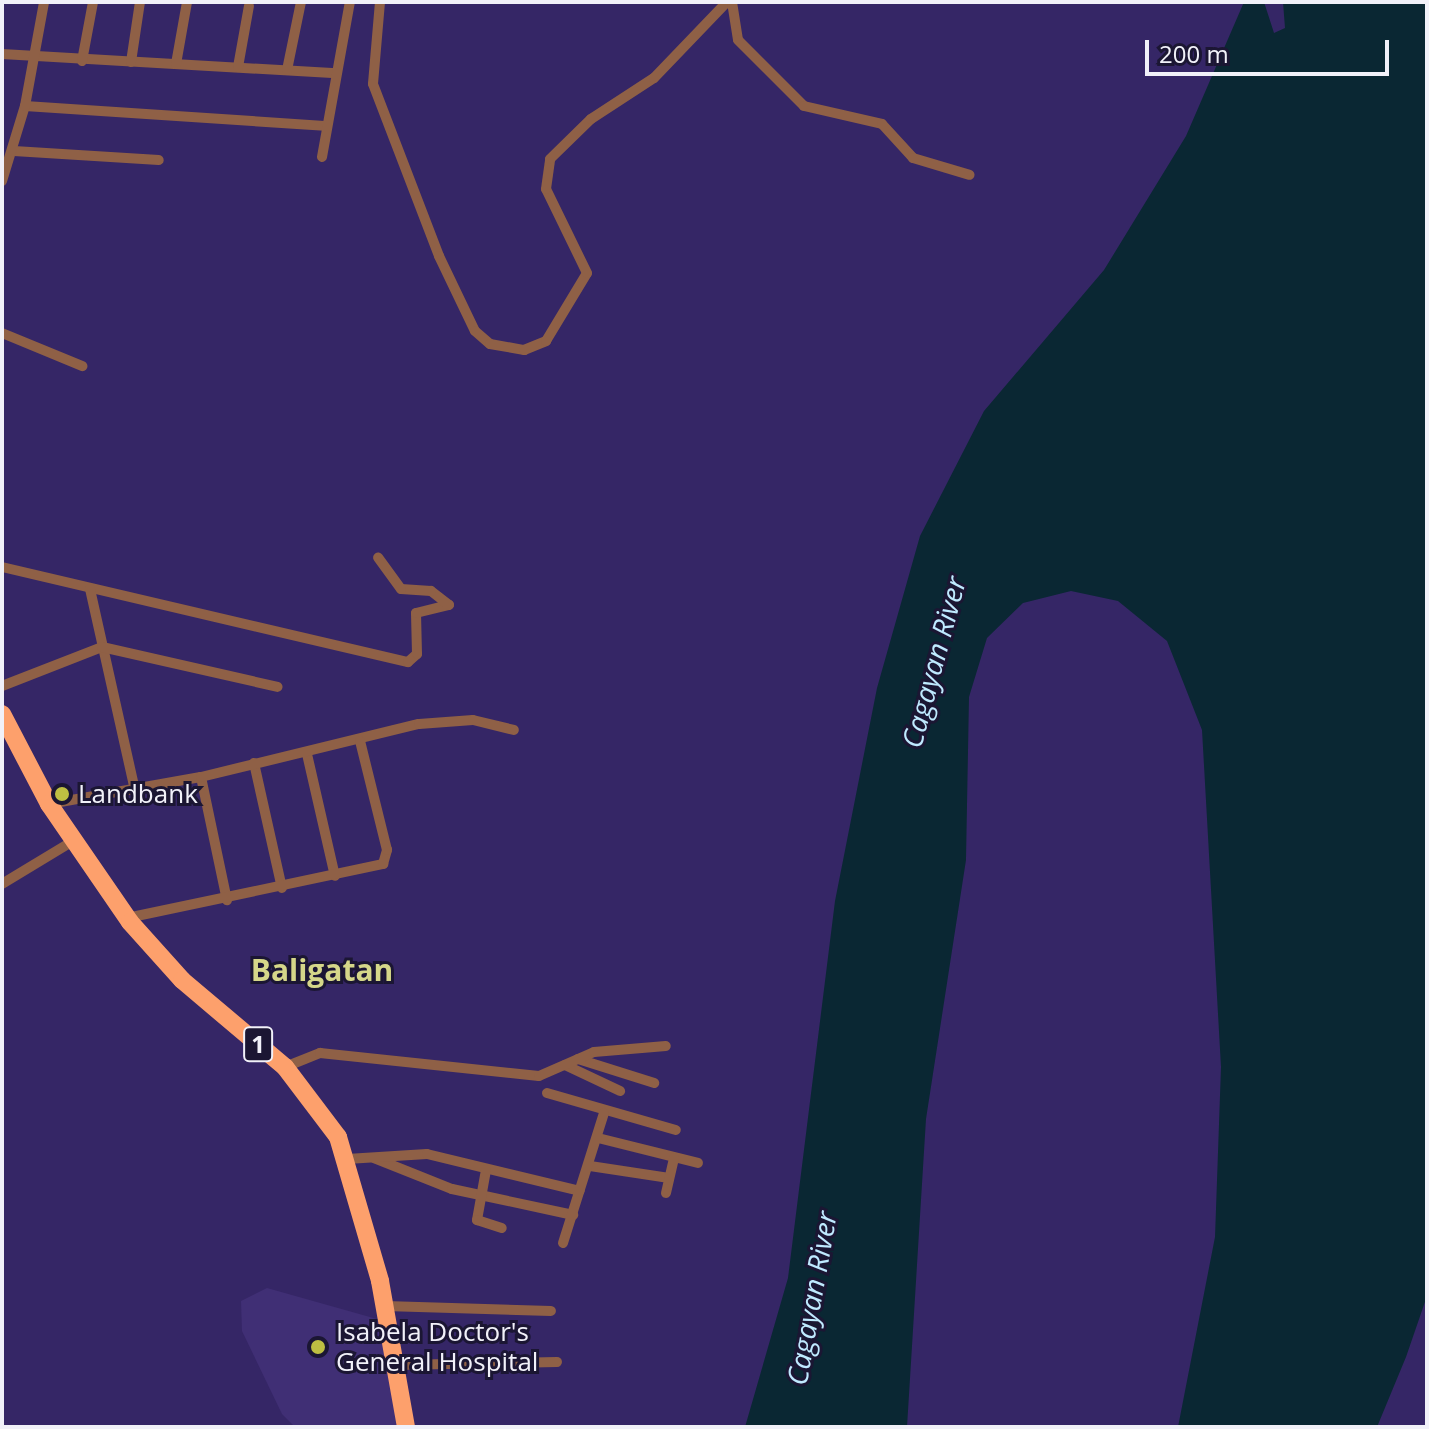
<!DOCTYPE html>
<html>
<head>
<meta charset="utf-8">
<style>
	body { margin:0 }
	#map { position:relative; width:1429px; height:1429px; overflow:hidden; background:#352666; font-family:"Open Sans",sans-serif }
	div>[style] { position:absolute }
	.built>* { inset:0; background:#402f75 }
	.water>* { inset:0; background:#0a2733 }
	.street>* { height:10px; margin:-5px; padding:0 5px; transform-origin:5px; border-radius:5px; background:#8f6046 }
	.highway>* { height:18px; margin:-9px; padding:0 9px; transform-origin:9px; border-radius:9px; background:#fda06c }
	.dots>* { width:22px; height:22px; translate:-50% -50%; box-sizing:border-box; border:4px solid #1b1633; border-radius:50% }
	span { translate:-50% -50%; white-space:nowrap; text-align:center; line-height:1.15; -webkit-text-stroke:6px #1b1633; paint-order:stroke }
	.shield-label span { padding:2px 6px; background:#1b1633; border:2px solid; border-radius:6px; -webkit-text-stroke-width:0 }
	.shield-label { font-size:24px; color:#f1f1f9; font-weight:700 }
	.poi-label { font-size:26px; color:#f1f1f9 }
	.left { translate:0 -50%; text-align:left }
	.water-label { font-size:28px; color:#bfeaff; font-style:italic }
	.quarter-label { font-size:30px; color:#d5d789; font-weight:700 }
	.frame { position:absolute; inset:0; border:4px solid #f1f1f9; pointer-events:none }
	.scale { position:absolute; left:1145px; top:40px; width:244px; height:36px; box-sizing:border-box; border:4px solid #f1f1f9; border-top:0; padding-left:10px; font-size:24px; line-height:28px; white-space:nowrap; color:#f1f1f9; -webkit-text-stroke:6px #1b1633; paint-order:stroke }
</style>
</head>
<body>
<div id="map">
	<div class="built">
		<div style="clip-path:polygon(267px 1288px,377px 1319px,392px 1363px,398px 1427px,295px 1427px,282px 1414px,242px 1331px,241px 1301px)"></div>
	</div>
	<div class="water">
		<div style="clip-path:polygon(1244px 2px,1264px 2px,1274px 33px,1285px 28px,1283px 2px,1427px 2px,1427px 1296px,1406px 1357px,1377px 1427px,1178px 1427px,1215px 1237px,1221px 1067px,1202px 730px,1167px 641px,1118px 601px,1071px 591px,1023px 603px,987px 638px,969px 697px,966px 860px,926px 1119px,907px 1427px,745px 1427px,788px 1278px,835px 901px,877px 688px,920px 536px,984px 411px,1104px 270px,1186px 136px)"></div>
	</div>
	<div class="street">
		<div style="left:380px;top:2px;width:82px;rotate:94.9deg"></div>
		<div style="left:373px;top:84px;width:184px;rotate:69deg"></div>
		<div style="left:439px;top:256px;width:83px;rotate:64.4deg"></div>
		<div style="left:475px;top:331px;width:20px;rotate:41deg"></div>
		<div style="left:490px;top:344px;width:35px;rotate:10deg"></div>
		<div style="left:524px;top:350px;width:24px;rotate:-22deg"></div>
		<div style="left:546px;top:341px;width:79px;rotate:-58.9deg"></div>
		<div style="left:587px;top:273px;width:93px;rotate:-116deg"></div>
		<div style="left:546px;top:189px;width:30px;rotate:-82deg"></div>
		<div style="left:550px;top:159px;width:57px;rotate:-44.3deg"></div>
		<div style="left:591px;top:119px;width:75px;rotate:-33.1deg"></div>
		<div style="left:654px;top:78px;width:105px;rotate:-46.2deg"></div>
		<div style="left:732px;top:2px;width:38px;rotate:81deg"></div>
		<div style="left:738px;top:40px;width:93px;rotate:45deg"></div>
		<div style="left:804px;top:106px;width:80px;rotate:13deg"></div>
		<div style="left:882px;top:124px;width:46px;rotate:47.6deg"></div>
		<div style="left:913px;top:158px;width:59px;rotate:16.6deg"></div>
		<div style="left:2px;top:54px;width:335px;rotate:3.3deg"></div>
		<div style="left:82px;top:61px;width:60px;rotate:-79.4deg"></div>
		<div style="left:131px;top:62px;width:61px;rotate:-81.5deg"></div>
		<div style="left:176px;top:64px;width:63px;rotate:-79.9deg"></div>
		<div style="left:238px;top:67px;width:62px;rotate:-79.8deg"></div>
		<div style="left:287px;top:70px;width:69px;rotate:-78.4deg"></div>
		<div style="left:25px;top:106px;width:300px;rotate:3.8deg"></div>
		<div style="left:14px;top:151px;width:145px;rotate:3.6deg"></div>
		<div style="left:322px;top:157px;width:158px;rotate:-79.8deg"></div>
		<div style="left:2px;top:181px;width:78px;rotate:-73deg"></div>
		<div style="left:25px;top:106px;width:106px;rotate:-79.6deg"></div>
		<div style="left:2px;top:333px;width:87px;rotate:22.4deg"></div>
		<div style="left:2px;top:567px;width:417px;rotate:13.2deg"></div>
		<div style="left:408px;top:662px;width:12px;rotate:-42deg"></div>
		<div style="left:417px;top:654px;width:41px;rotate:-91.4deg"></div>
		<div style="left:416px;top:613px;width:34px;rotate:-14deg"></div>
		<div style="left:449px;top:605px;width:23px;rotate:-142deg"></div>
		<div style="left:431px;top:591px;width:30px;rotate:-176deg"></div>
		<div style="left:401px;top:589px;width:39px;rotate:-126deg"></div>
		<div style="left:90px;top:589px;width:207px;rotate:77.4deg"></div>
		<div style="left:2px;top:686px;width:107px;rotate:-21.3deg"></div>
		<div style="left:102px;top:647px;width:180px;rotate:12.8deg"></div>
		<div style="left:307px;top:754px;width:125px;rotate:77.1deg"></div>
		<div style="left:254px;top:763px;width:128px;rotate:77.4deg"></div>
		<div style="left:201px;top:777px;width:126px;rotate:78.1deg"></div>
		<div style="left:49px;top:804px;width:154px;rotate:-10.1deg"></div>
		<div style="left:201px;top:777px;width:224px;rotate:-13.7deg"></div>
		<div style="left:419px;top:724px;width:54px;rotate:-4.2deg"></div>
		<div style="left:473px;top:720px;width:42px;rotate:13.7deg"></div>
		<div style="left:2px;top:884px;width:83px;rotate:-31.2deg"></div>
		<div style="left:127px;top:918px;width:262px;rotate:-11.9deg"></div>
		<div style="left:383px;top:864px;width:15px;rotate:-74deg"></div>
		<div style="left:387px;top:850px;width:112px;rotate:-103.9deg"></div>
		<div style="left:578px;top:1059px;width:80px;rotate:17.5deg"></div>
		<div style="left:565px;top:1065px;width:61px;rotate:25.3deg"></div>
		<div style="left:285px;top:1067px;width:38px;rotate:-22deg"></div>
		<div style="left:320px;top:1053px;width:220px;rotate:6deg"></div>
		<div style="left:539px;top:1076px;width:60px;rotate:-23.6deg"></div>
		<div style="left:594px;top:1052px;width:72px;rotate:-4.8deg"></div>
		<div style="left:547px;top:1093px;width:134px;rotate:16deg"></div>
		<div style="left:598px;top:1138px;width:103px;rotate:14deg"></div>
		<div style="left:374px;top:1158px;width:84px;rotate:21.7deg"></div>
		<div style="left:452px;top:1189px;width:124px;rotate:12.1deg"></div>
		<div style="left:347px;top:1159px;width:80px;rotate:-3.6deg"></div>
		<div style="left:427px;top:1154px;width:157px;rotate:13.6deg"></div>
		<div style="left:590px;top:1166px;width:80px;rotate:8.6deg"></div>
		<div style="left:486px;top:1170px;width:51px;rotate:100.2deg"></div>
		<div style="left:477px;top:1220px;width:26px;rotate:18deg"></div>
		<div style="left:666px;top:1193px;width:36px;rotate:-77deg"></div>
		<div style="left:563px;top:1243px;width:136px;rotate:-72.5deg"></div>
		<div style="left:385px;top:1306px;width:166px;rotate:1.7deg"></div>
		<div style="left:398px;top:1365px;width:159px;rotate:-1.1deg"></div>
	</div>
	<div class="highway">
		<div style="left:2px;top:714px;width:102px;rotate:62.4deg"></div>
		<div style="left:49px;top:804px;width:143px;rotate:55.5deg"></div>
		<div style="left:130px;top:922px;width:78px;rotate:48.1deg"></div>
		<div style="left:182px;top:980px;width:135px;rotate:40.2deg"></div>
		<div style="left:285px;top:1067px;width:88px;rotate:52.9deg"></div>
		<div style="left:338px;top:1137px;width:150px;rotate:73.7deg"></div>
		<div style="left:380px;top:1281px;width:148px;rotate:79.9deg"></div>
	</div>
	<div class="dots">
		<div style="left:62px;top:794px;background:#bebf42"></div>
		<div style="left:318px;top:1347px;background:#bebf42"></div>
	</div>
	<div class="shield-label">
		<span style="left:258px;top:1044px">1</span>
	</div>
	<div class="poi-label">
		<span class="left" style="left:78px;top:794px">Landbank</span>
		<span class="left" style="left:336px;top:1347px">Isabela Doctor's<br>General Hospital</span>
	</div>
	<div class="water-label">
		<span style="left:933px;top:662px;rotate:-75deg">Cagayan River</span>
		<span style="left:811px;top:1298px;rotate:-80deg">Cagayan River</span>
	</div>
	<div class="quarter-label">
		<span style="left:322px;top:970px">Baligatan</span>
	</div>
	<div class="frame"></div>
	<div class="scale">200 m</div>
</div>
</body>
</html>
